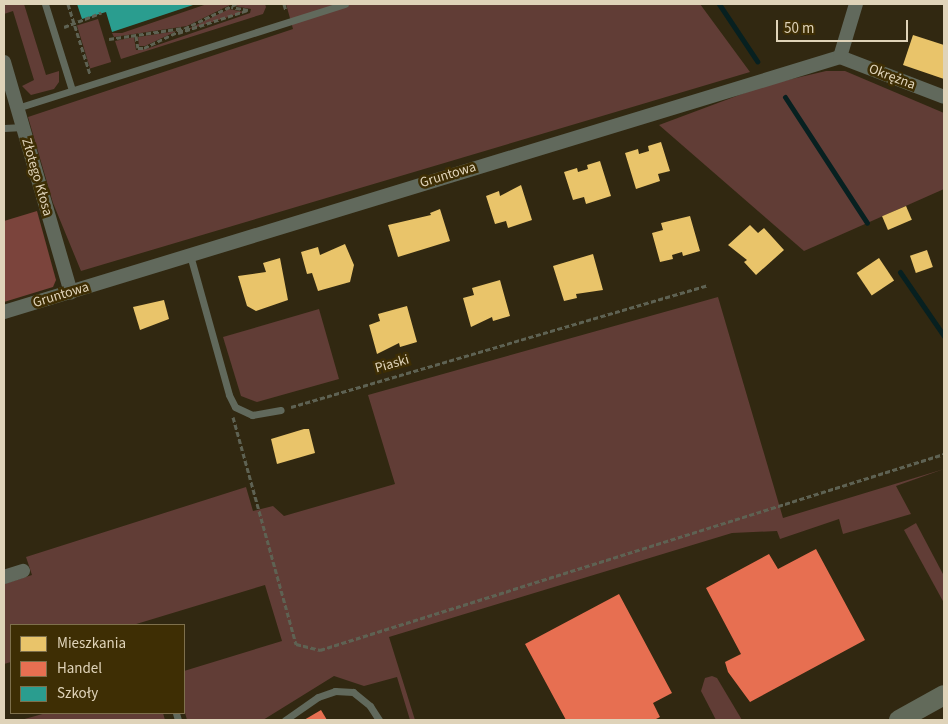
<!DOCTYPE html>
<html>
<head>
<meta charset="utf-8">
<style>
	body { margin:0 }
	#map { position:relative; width:948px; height:724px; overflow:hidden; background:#312811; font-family:"Source Sans 3",sans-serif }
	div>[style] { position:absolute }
	.green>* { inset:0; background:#613d36; transform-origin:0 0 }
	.forest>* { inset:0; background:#7b443c }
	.homes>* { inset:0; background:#e9c46a; transform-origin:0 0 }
	.shops>* { inset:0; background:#e76f51 }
	.schools>* { inset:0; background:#2a9d8f }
	.stream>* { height:5px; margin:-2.5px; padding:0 2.5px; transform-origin:2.5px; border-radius:2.5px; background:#072020 }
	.path>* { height:3px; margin-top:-1.5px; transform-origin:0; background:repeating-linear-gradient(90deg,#5e6253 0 5px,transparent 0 7.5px) }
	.lane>* { height:7px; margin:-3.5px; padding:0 3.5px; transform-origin:3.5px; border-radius:3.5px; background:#61695c }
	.street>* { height:14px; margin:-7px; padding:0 7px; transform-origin:7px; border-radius:7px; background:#61695c }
	.secondary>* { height:20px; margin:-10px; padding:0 10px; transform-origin:10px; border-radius:10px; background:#626a5a }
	span { translate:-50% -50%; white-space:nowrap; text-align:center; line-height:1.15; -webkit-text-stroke:5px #3e2e04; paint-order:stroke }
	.street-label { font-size:14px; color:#dfd3b9 }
	.frame { position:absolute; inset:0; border:5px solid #dfd3b9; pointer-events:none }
	.legend { position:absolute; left:10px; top:624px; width:175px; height:90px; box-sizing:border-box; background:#3e2e04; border:1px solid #7e704c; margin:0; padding:6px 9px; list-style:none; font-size:15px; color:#dfd3b9 }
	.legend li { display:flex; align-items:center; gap:10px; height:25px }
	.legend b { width:25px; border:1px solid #7e704c }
	.scale { position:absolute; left:776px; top:20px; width:132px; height:22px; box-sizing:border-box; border:2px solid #dfd3b9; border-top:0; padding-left:6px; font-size:15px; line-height:18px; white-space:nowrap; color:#dfd3b9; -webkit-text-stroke:4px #3e2e04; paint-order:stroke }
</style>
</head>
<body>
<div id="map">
	<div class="green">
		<div style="clip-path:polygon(4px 4px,24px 4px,46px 75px,59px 71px,59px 82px,54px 89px,31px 95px,22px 86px,34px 80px,13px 11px,4px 14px)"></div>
		<div style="clip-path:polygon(207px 4px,232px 4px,187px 26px,114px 37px,112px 33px,122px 33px)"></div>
		<div style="clip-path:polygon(239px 4px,265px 4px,266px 7px,263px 14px,121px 59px,115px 41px,134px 37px,136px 50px,146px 49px,250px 13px,251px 9px,234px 6px)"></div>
		<div style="clip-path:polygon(286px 4px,700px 4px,750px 72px,81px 271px,53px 203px,28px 117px,293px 29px)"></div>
		<div style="clip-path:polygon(229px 9px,244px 12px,184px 31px)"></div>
		<div style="left:98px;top:19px;width:45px;height:22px;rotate:73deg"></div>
		<div style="clip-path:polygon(177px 31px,145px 46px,139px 46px,138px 37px)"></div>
		<div style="clip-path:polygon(826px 71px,845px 71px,944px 113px,944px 189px,804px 251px,659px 125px,766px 85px)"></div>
		<div style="clip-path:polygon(718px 297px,783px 518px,944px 469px,896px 486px,911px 514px,843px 534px,839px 519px,780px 539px,777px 531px,732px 533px,389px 637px,415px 720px,410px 720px,397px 677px,364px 686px,334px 676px,263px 720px,187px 720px,184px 709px,184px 671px,282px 641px,265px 585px,133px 625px,11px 625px,11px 662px,4px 664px,4px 584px,32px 575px,26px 557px,246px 487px,253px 511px,273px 506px,284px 516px,395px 484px,368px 395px)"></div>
		<div style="clip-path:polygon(319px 309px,339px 379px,257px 402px,241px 396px,223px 337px)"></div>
		<div style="clip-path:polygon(916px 523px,944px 576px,944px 603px,904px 530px)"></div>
		<div style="clip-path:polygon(712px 676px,717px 678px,742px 720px,716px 720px,701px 691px,705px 678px)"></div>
		<div style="clip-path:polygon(46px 713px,163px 713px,165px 720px,21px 720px)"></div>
	</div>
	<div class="forest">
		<div style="clip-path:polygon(37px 211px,56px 280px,53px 287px,4px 302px,4px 221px)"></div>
	</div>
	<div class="homes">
		<div style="clip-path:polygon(913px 35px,944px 45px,944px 79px,903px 65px)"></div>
		<div style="clip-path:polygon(661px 142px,670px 171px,658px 174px,660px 181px,636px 189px,625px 153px,638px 149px,639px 154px,649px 151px,648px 146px)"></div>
		<div style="clip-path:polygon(600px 161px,611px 196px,586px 204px,584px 197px,573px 200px,564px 172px,577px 168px,578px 172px,588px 169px,587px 165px)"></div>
		<div style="clip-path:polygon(521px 185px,532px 220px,508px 228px,506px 221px,495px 224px,486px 196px,499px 191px,500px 196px)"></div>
		<div style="left:906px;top:206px;width:15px;height:26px;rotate:67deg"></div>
		<div style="clip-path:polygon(440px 209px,450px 241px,398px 257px,388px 225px,431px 215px,430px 213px)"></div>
		<div style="clip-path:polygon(690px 216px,700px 251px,683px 256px,682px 252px,672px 255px,673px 259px,660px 262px,652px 233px,663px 230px,661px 223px)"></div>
		<div style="clip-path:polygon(750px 225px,758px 233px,764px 228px,784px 250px,756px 275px,744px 262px,747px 260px,728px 245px)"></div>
		<div style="clip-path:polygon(345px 244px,354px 265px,350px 282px,318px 291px,312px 273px,307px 274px,301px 252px,318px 247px,320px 255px)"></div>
		<div style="left:927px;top:250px;width:18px;height:18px;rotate:71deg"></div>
		<div style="clip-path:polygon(593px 254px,603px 290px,576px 294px,577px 298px,564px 301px,553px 266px)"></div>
		<div style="clip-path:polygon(280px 258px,288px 300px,256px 311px,247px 306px,238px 276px,266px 272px,263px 263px)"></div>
		<div style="left:879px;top:258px;width:27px;height:27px;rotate:56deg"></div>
		<div style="clip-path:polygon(500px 280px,510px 316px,493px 321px,492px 317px,471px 327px,463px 298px,474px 295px,472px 288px)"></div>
		<div style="clip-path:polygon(164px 300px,169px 319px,140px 330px,133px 307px)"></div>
		<div style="clip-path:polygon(407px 306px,417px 342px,400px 347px,399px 343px,377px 354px,369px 325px,380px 321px,378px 314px)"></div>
		<div style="clip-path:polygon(304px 429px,309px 429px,315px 453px,277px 464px,271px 439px)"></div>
	</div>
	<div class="shops">
		<div style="clip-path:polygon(816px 549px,865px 640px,750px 702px,728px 672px,725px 662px,741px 654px,706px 588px,769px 554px,778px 569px)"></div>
		<div style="clip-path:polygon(619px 594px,672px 693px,653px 703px,660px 717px,654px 720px,566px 720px,525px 644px)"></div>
		<div style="clip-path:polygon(321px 710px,327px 720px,304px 720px)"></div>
	</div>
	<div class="schools">
		<div style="clip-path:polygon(77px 4px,196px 4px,112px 32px,106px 12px,82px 19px)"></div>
	</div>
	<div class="stream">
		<div style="left:719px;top:4px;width:69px;rotate:56.3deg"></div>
		<div style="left:785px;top:97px;width:150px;rotate:56.9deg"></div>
		<div style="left:900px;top:272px;width:78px;rotate:55.5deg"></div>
	</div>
	<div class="path">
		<div style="left:68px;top:4px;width:73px;rotate:72.6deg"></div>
		<div style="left:284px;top:4px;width:7px;rotate:74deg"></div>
		<div style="left:64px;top:27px;width:40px;rotate:-21deg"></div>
		<div style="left:178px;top:33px;width:74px;rotate:-18.2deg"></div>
		<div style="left:248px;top:10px;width:17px;rotate:-170deg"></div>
		<div style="left:136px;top:36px;width:12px;rotate:81deg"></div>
		<div style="left:138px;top:48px;width:6px"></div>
		<div style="left:144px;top:48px;width:102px;rotate:-25.6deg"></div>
		<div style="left:109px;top:39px;width:75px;rotate:-8.5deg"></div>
		<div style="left:291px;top:407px;width:434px;rotate:-16.3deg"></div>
		<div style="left:233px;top:417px;width:236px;rotate:74.5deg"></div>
		<div style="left:296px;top:644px;width:25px;rotate:14deg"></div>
		<div style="left:320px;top:650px;width:654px;rotate:-17.44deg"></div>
	</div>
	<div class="lane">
		<div style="left:45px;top:4px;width:90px;rotate:72.6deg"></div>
		<div style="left:17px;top:108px;width:344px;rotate:-17.6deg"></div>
		<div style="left:4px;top:128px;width:19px;rotate:-3deg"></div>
		<div style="left:190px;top:255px;width:145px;rotate:74.4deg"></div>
		<div style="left:229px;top:395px;width:13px;rotate:63deg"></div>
		<div style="left:235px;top:407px;width:19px;rotate:25deg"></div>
		<div style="left:252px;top:415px;width:29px;rotate:-10deg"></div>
		<div style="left:176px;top:713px;width:7px;rotate:74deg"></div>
		<div style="left:285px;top:720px;width:40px;rotate:-34.9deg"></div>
		<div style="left:318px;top:697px;width:18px;rotate:-19deg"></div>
		<div style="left:335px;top:691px;width:18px;rotate:3deg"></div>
		<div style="left:353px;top:692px;width:22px;rotate:39deg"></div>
		<div style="left:370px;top:706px;width:17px;rotate:57deg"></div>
	</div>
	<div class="street">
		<div style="left:840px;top:57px;width:111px;rotate:21deg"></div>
		<div style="left:4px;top:62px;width:240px;rotate:73.8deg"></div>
		<div style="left:4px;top:312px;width:874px;rotate:-16.96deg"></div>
		<div style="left:840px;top:57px;width:55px;rotate:-73.2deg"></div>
		<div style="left:4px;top:577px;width:20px;rotate:-18deg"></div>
	</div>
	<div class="secondary">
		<div style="left:899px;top:720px;width:51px;rotate:-29.1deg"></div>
	</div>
	<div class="street-label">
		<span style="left:892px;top:77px;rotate:21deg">Okrężna</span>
		<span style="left:448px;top:175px;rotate:-17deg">Gruntowa</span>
		<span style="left:37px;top:177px;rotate:74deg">Złotego Kłosa</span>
		<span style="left:61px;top:295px;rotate:-17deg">Gruntowa</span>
		<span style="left:392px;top:364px;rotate:-16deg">Piaski</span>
	</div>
	<div class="frame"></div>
	<ul class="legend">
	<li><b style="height:14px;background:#e9c46a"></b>Mieszkania</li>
	<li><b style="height:14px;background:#e76f51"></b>Handel</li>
	<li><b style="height:14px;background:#2a9d8f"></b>Szkoły</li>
	</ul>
	<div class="scale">50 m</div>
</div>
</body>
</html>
